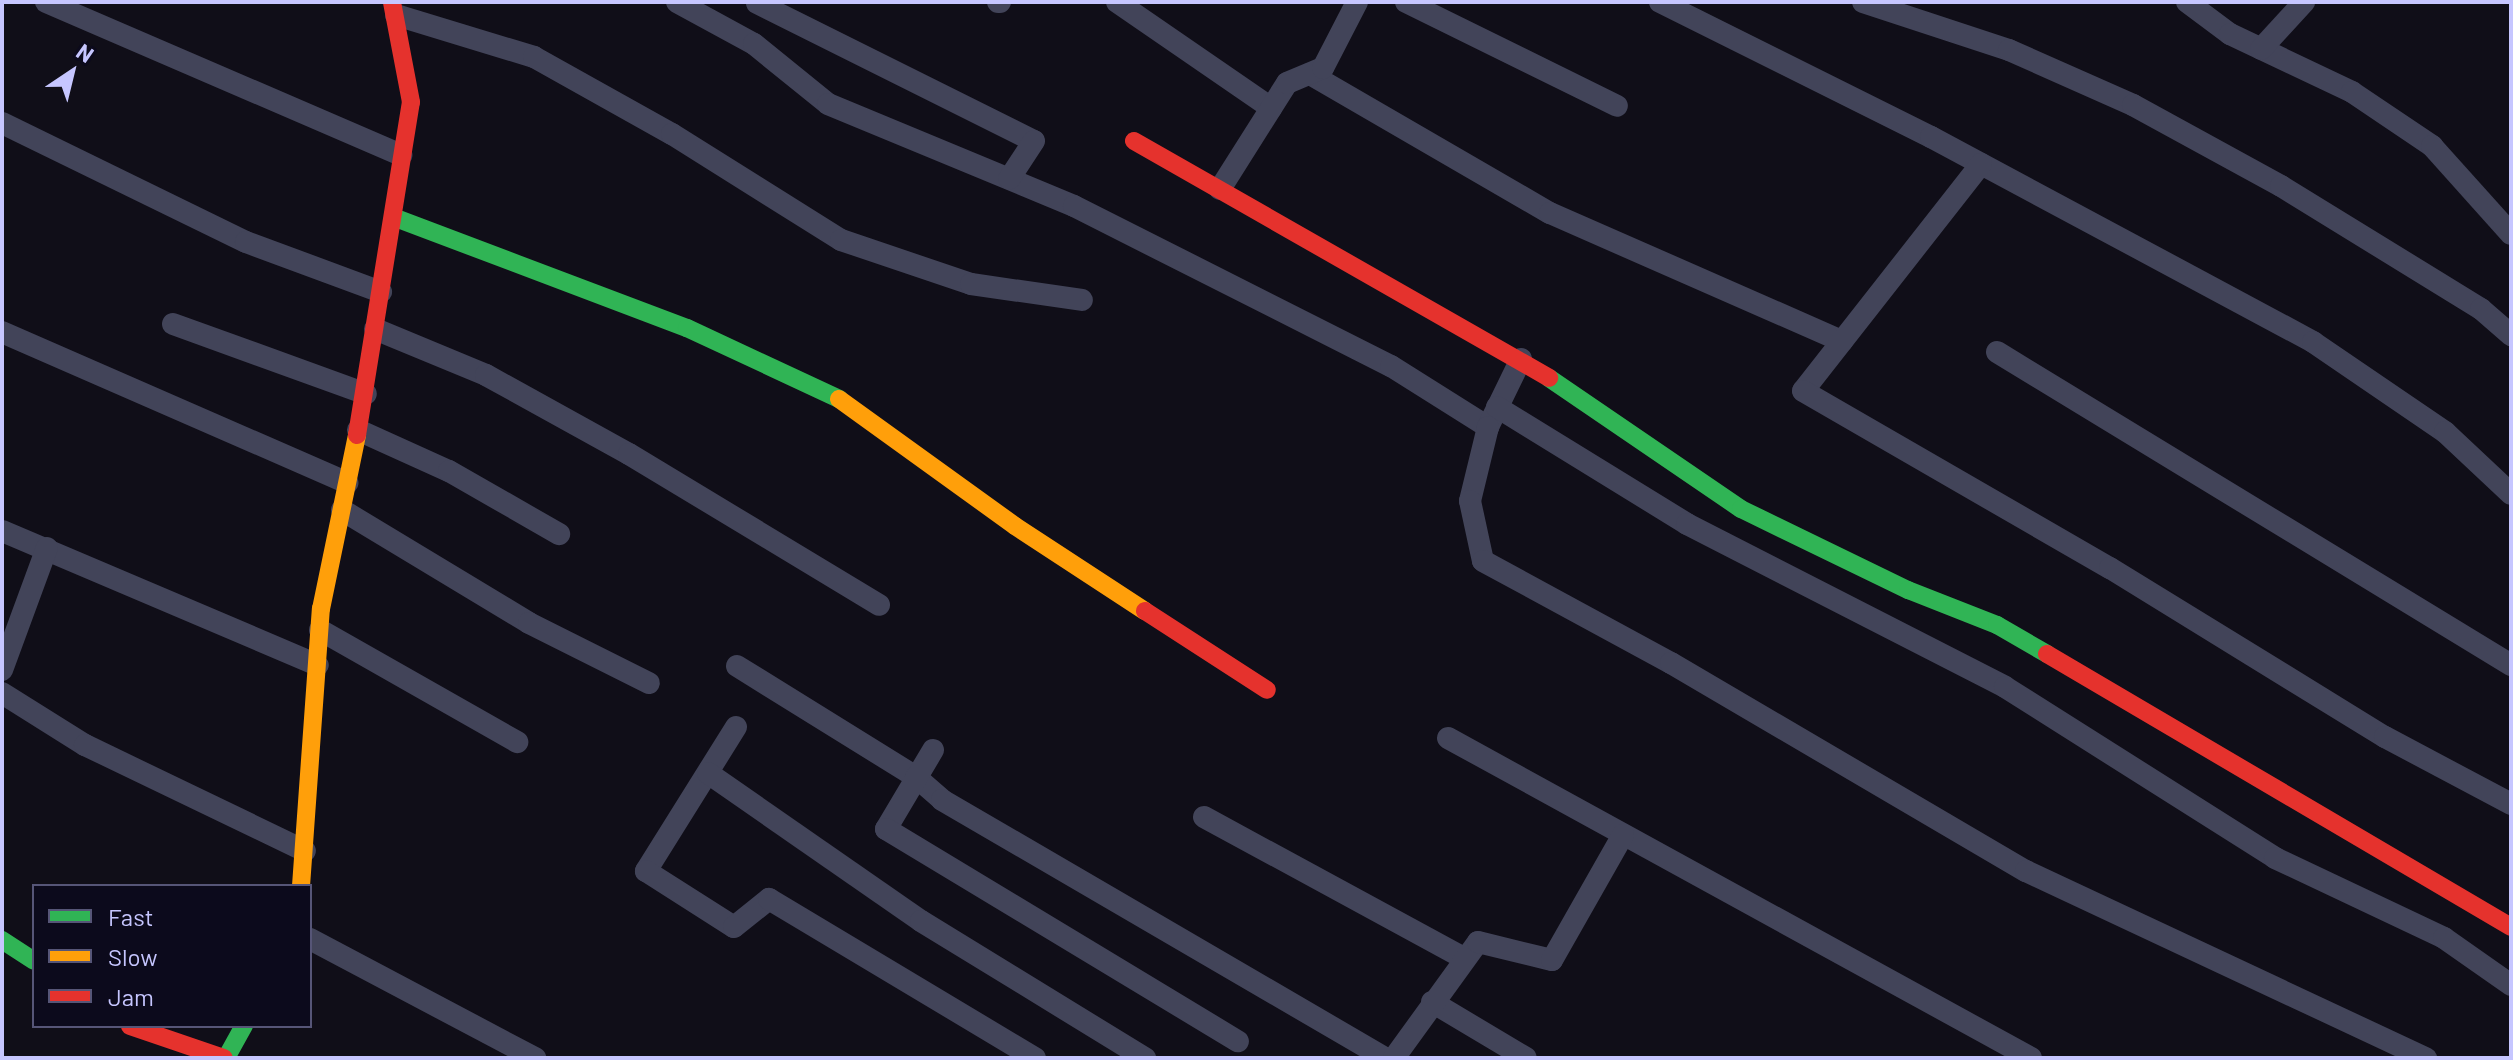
<!DOCTYPE html>
<html>
<head>
<meta charset="utf-8">
<style>
	body { margin:0 }
	#map { position:relative; width:2513px; height:1060px; overflow:hidden; background:#100e18; font-family:Barlow,sans-serif }
	div>[style] { position:absolute }
	.street>* { height:22px; margin:-11px; padding:0 11px; transform-origin:11px; border-radius:11px; background:#424459 }
	.fast>* { height:18px; margin:-9px; padding:0 9px; transform-origin:9px; border-radius:9px; background:#30b455 }
	.slow>* { height:18px; margin:-9px; padding:0 9px; transform-origin:9px; border-radius:9px; background:#ff9f0a }
	.jam>* { height:18px; margin:-9px; padding:0 9px; transform-origin:9px; border-radius:9px; background:#e5322d }
	span { translate:-50% -50%; white-space:nowrap; text-align:center; line-height:1.15; -webkit-text-stroke:6px #0c0a1c; paint-order:stroke }
	.frame { position:absolute; inset:0; border:4px solid #c6c6ff; pointer-events:none }
	.legend { position:absolute; left:32px; top:884px; width:280px; height:144px; box-sizing:border-box; background:#0c0a1c; border:2px solid #565577; margin:0; padding:10px 14px; list-style:none; font-size:24px; color:#c6c6ff }
	.legend li { display:flex; align-items:center; gap:16px; height:40px }
	.legend b { width:40px; border:2px solid #565577 }
	.north { position:absolute; left:32px; top:32px; width:80px; height:80px; -webkit-text-stroke:6px #0c0a1c; paint-order:stroke; rotate:35deg; font-size:22px; font-weight:700; line-height:32px; text-align:center; color:#c6c6ff }
	.north::after { content:''; display:block; margin:auto; width:28px; height:36px; background:#c6c6ff; clip-path:polygon(50% 0,100% 100%,50% 72%,0 100%) }
</style>
</head>
<body>
<div id="map">
	<div class="street">
		<div style="left:46px;top:2px;width:387px;rotate:23.3deg"></div>
		<div style="left:677px;top:2px;width:88px;rotate:28.6deg"></div>
		<div style="left:754px;top:44px;width:95px;rotate:39deg"></div>
		<div style="left:828px;top:104px;width:266px;rotate:22.5deg"></div>
		<div style="left:1074px;top:206px;width:355px;rotate:26.8deg"></div>
		<div style="left:1391px;top:366px;width:115px;rotate:32.2deg"></div>
		<div style="left:998px;top:2px;width:2px"></div>
		<div style="left:1117px;top:2px;width:187px;rotate:34.5deg"></div>
		<div style="left:1406px;top:2px;width:235px;rotate:26.2deg"></div>
		<div style="left:1660px;top:2px;width:303px;rotate:26.5deg"></div>
		<div style="left:1931px;top:137px;width:434px;rotate:28.2deg"></div>
		<div style="left:2313px;top:342px;width:160px;rotate:34.3deg"></div>
		<div style="left:2445px;top:432px;width:91px;rotate:43.2deg"></div>
		<div style="left:1863px;top:2px;width:154px;rotate:18.2deg"></div>
		<div style="left:2009px;top:50px;width:136px;rotate:23.9deg"></div>
		<div style="left:2133px;top:105px;width:169px;rotate:28.7deg"></div>
		<div style="left:2281px;top:186px;width:235px;rotate:31.6deg"></div>
		<div style="left:2481px;top:309px;width:40px;rotate:41deg"></div>
		<div style="left:2187px;top:2px;width:54px;rotate:36.7deg"></div>
		<div style="left:2230px;top:34px;width:135px;rotate:25.4deg"></div>
		<div style="left:2352px;top:92px;width:97px;rotate:34deg"></div>
		<div style="left:2432px;top:146px;width:118px;rotate:48.1deg"></div>
		<div style="left:757px;top:3px;width:309px;rotate:26.5deg"></div>
		<div style="left:1034px;top:141px;width:45px;rotate:123.3deg"></div>
		<div style="left:396px;top:15px;width:144px;rotate:16.9deg"></div>
		<div style="left:534px;top:57px;width:158px;rotate:29.2deg"></div>
		<div style="left:672px;top:134px;width:199px;rotate:32.1deg"></div>
		<div style="left:841px;top:240px;width:137px;rotate:18.7deg"></div>
		<div style="left:971px;top:284px;width:112px;rotate:8.2deg"></div>
		<div style="left:2261px;top:49px;width:64px;rotate:-47.5deg"></div>
		<div style="left:1310px;top:74px;width:277px;rotate:30.1deg"></div>
		<div style="left:1550px;top:213px;width:319px;rotate:23.7deg"></div>
		<div style="left:2px;top:123px;width:271px;rotate:26deg"></div>
		<div style="left:246px;top:242px;width:144px;rotate:20.3deg"></div>
		<div style="left:1981px;top:164px;width:288px;rotate:128.1deg"></div>
		<div style="left:1803px;top:391px;width:354px;rotate:30deg"></div>
		<div style="left:2110px;top:568px;width:323px;rotate:31.6deg"></div>
		<div style="left:2385px;top:737px;width:143px;rotate:28deg"></div>
		<div style="left:1220px;top:189px;width:125px;rotate:-57.7deg"></div>
		<div style="left:1287px;top:83px;width:39px;rotate:-23deg"></div>
		<div style="left:1323px;top:68px;width:74px;rotate:-62.7deg"></div>
		<div style="left:173px;top:324px;width:205px;rotate:19.9deg"></div>
		<div style="left:375px;top:329px;width:120px;rotate:22.5deg"></div>
		<div style="left:486px;top:375px;width:163px;rotate:28.9deg"></div>
		<div style="left:629px;top:454px;width:292px;rotate:31.1deg"></div>
		<div style="left:2px;top:332px;width:377px;rotate:23.6deg"></div>
		<div style="left:1997px;top:352px;width:602px;rotate:31.34deg"></div>
		<div style="left:1521px;top:359px;width:76px;rotate:115.9deg"></div>
		<div style="left:1488px;top:427px;width:76px;rotate:103.7deg"></div>
		<div style="left:1470px;top:501px;width:61px;rotate:77.8deg"></div>
		<div style="left:1483px;top:561px;width:214px;rotate:28.5deg"></div>
		<div style="left:1671px;top:663px;width:411px;rotate:30.4deg"></div>
		<div style="left:2026px;top:871px;width:442px;rotate:25.1deg"></div>
		<div style="left:1497px;top:407px;width:223px;rotate:31.6deg"></div>
		<div style="left:1687px;top:524px;width:357px;rotate:27.1deg"></div>
		<div style="left:2005px;top:687px;width:320px;rotate:32.3deg"></div>
		<div style="left:2275px;top:858px;width:187px;rotate:25.3deg"></div>
		<div style="left:2444px;top:938px;width:82px;rotate:35deg"></div>
		<div style="left:358px;top:430px;width:100px;rotate:24.3deg"></div>
		<div style="left:449px;top:471px;width:127px;rotate:29.8deg"></div>
		<div style="left:342px;top:510px;width:218px;rotate:31.1deg"></div>
		<div style="left:529px;top:623px;width:134px;rotate:26.6deg"></div>
		<div style="left:2px;top:531px;width:343px;rotate:23deg"></div>
		<div style="left:320px;top:630px;width:227px;rotate:29.6deg"></div>
		<div style="left:737px;top:666px;width:211px;rotate:31.8deg"></div>
		<div style="left:916px;top:777px;width:35px;rotate:41deg"></div>
		<div style="left:942px;top:800px;width:513px;rotate:30.22deg"></div>
		<div style="left:2px;top:670px;width:130px;rotate:-69.8deg"></div>
		<div style="left:2px;top:693px;width:98px;rotate:32.1deg"></div>
		<div style="left:85px;top:745px;width:244px;rotate:25.7deg"></div>
		<div style="left:736px;top:727px;width:170px;rotate:122deg"></div>
		<div style="left:646px;top:871px;width:104px;rotate:32.5deg"></div>
		<div style="left:734px;top:927px;width:45px;rotate:-38.7deg"></div>
		<div style="left:769px;top:899px;width:310px;rotate:30.9deg"></div>
		<div style="left:1448px;top:738px;width:665px;rotate:28.76deg"></div>
		<div style="left:933px;top:750px;width:92px;rotate:120.7deg"></div>
		<div style="left:886px;top:829px;width:411px;rotate:31.1deg"></div>
		<div style="left:708px;top:773px;width:259px;rotate:34.8deg"></div>
		<div style="left:921px;top:921px;width:263px;rotate:31.5deg"></div>
		<div style="left:1204px;top:817px;width:297px;rotate:28.5deg"></div>
		<div style="left:310px;top:939px;width:255px;rotate:27.9deg"></div>
		<div style="left:1432px;top:1002px;width:109px;rotate:30.8deg"></div>
		<div style="left:1394px;top:1058px;width:143px;rotate:-54.1deg"></div>
		<div style="left:1478px;top:942px;width:76px;rotate:13.7deg"></div>
		<div style="left:1552px;top:960px;width:144px;rotate:-60.4deg"></div>
	</div>
	<div class="fast">
		<div style="left:393px;top:217px;width:314px;rotate:20.7deg"></div>
		<div style="left:687px;top:328px;width:168px;rotate:25deg"></div>
		<div style="left:1549px;top:378px;width:232px;rotate:34.3deg"></div>
		<div style="left:1741px;top:509px;width:186px;rotate:25.9deg"></div>
		<div style="left:1908px;top:590px;width:96px;rotate:21.5deg"></div>
		<div style="left:1997px;top:625px;width:58px;rotate:30.1deg"></div>
		<div style="left:2px;top:940px;width:38px;rotate:33deg"></div>
		<div style="left:226px;top:1058px;width:37px;rotate:-61deg"></div>
	</div>
	<div class="slow">
		<div style="left:839px;top:399px;width:217px;rotate:35.8deg"></div>
		<div style="left:1015px;top:526px;width:155px;rotate:33.2deg"></div>
		<div style="left:301px;top:886px;width:278px;rotate:-85.9deg"></div>
		<div style="left:321px;top:609px;width:178px;rotate:-78.3deg"></div>
	</div>
	<div class="jam">
		<div style="left:1134px;top:141px;width:478px;rotate:29.7deg"></div>
		<div style="left:357px;top:435px;width:337px;rotate:-80.8deg"></div>
		<div style="left:411px;top:102px;width:102px;rotate:-100.8deg"></div>
		<div style="left:1145px;top:611px;width:145px;rotate:32.9deg"></div>
		<div style="left:2047px;top:654px;width:538px;rotate:30.47deg"></div>
		<div style="left:130px;top:1026px;width:99px;rotate:18.8deg"></div>
	</div>
	<div class="frame"></div>
	<ul class="legend">
	<li><b style="height:10px;background:#30b455"></b>Fast</li>
	<li><b style="height:10px;background:#ff9f0a"></b>Slow</li>
	<li><b style="height:10px;background:#e5322d"></b>Jam</li>
	</ul>
	<div class="north">N</div>
</div>
</body>
</html>
